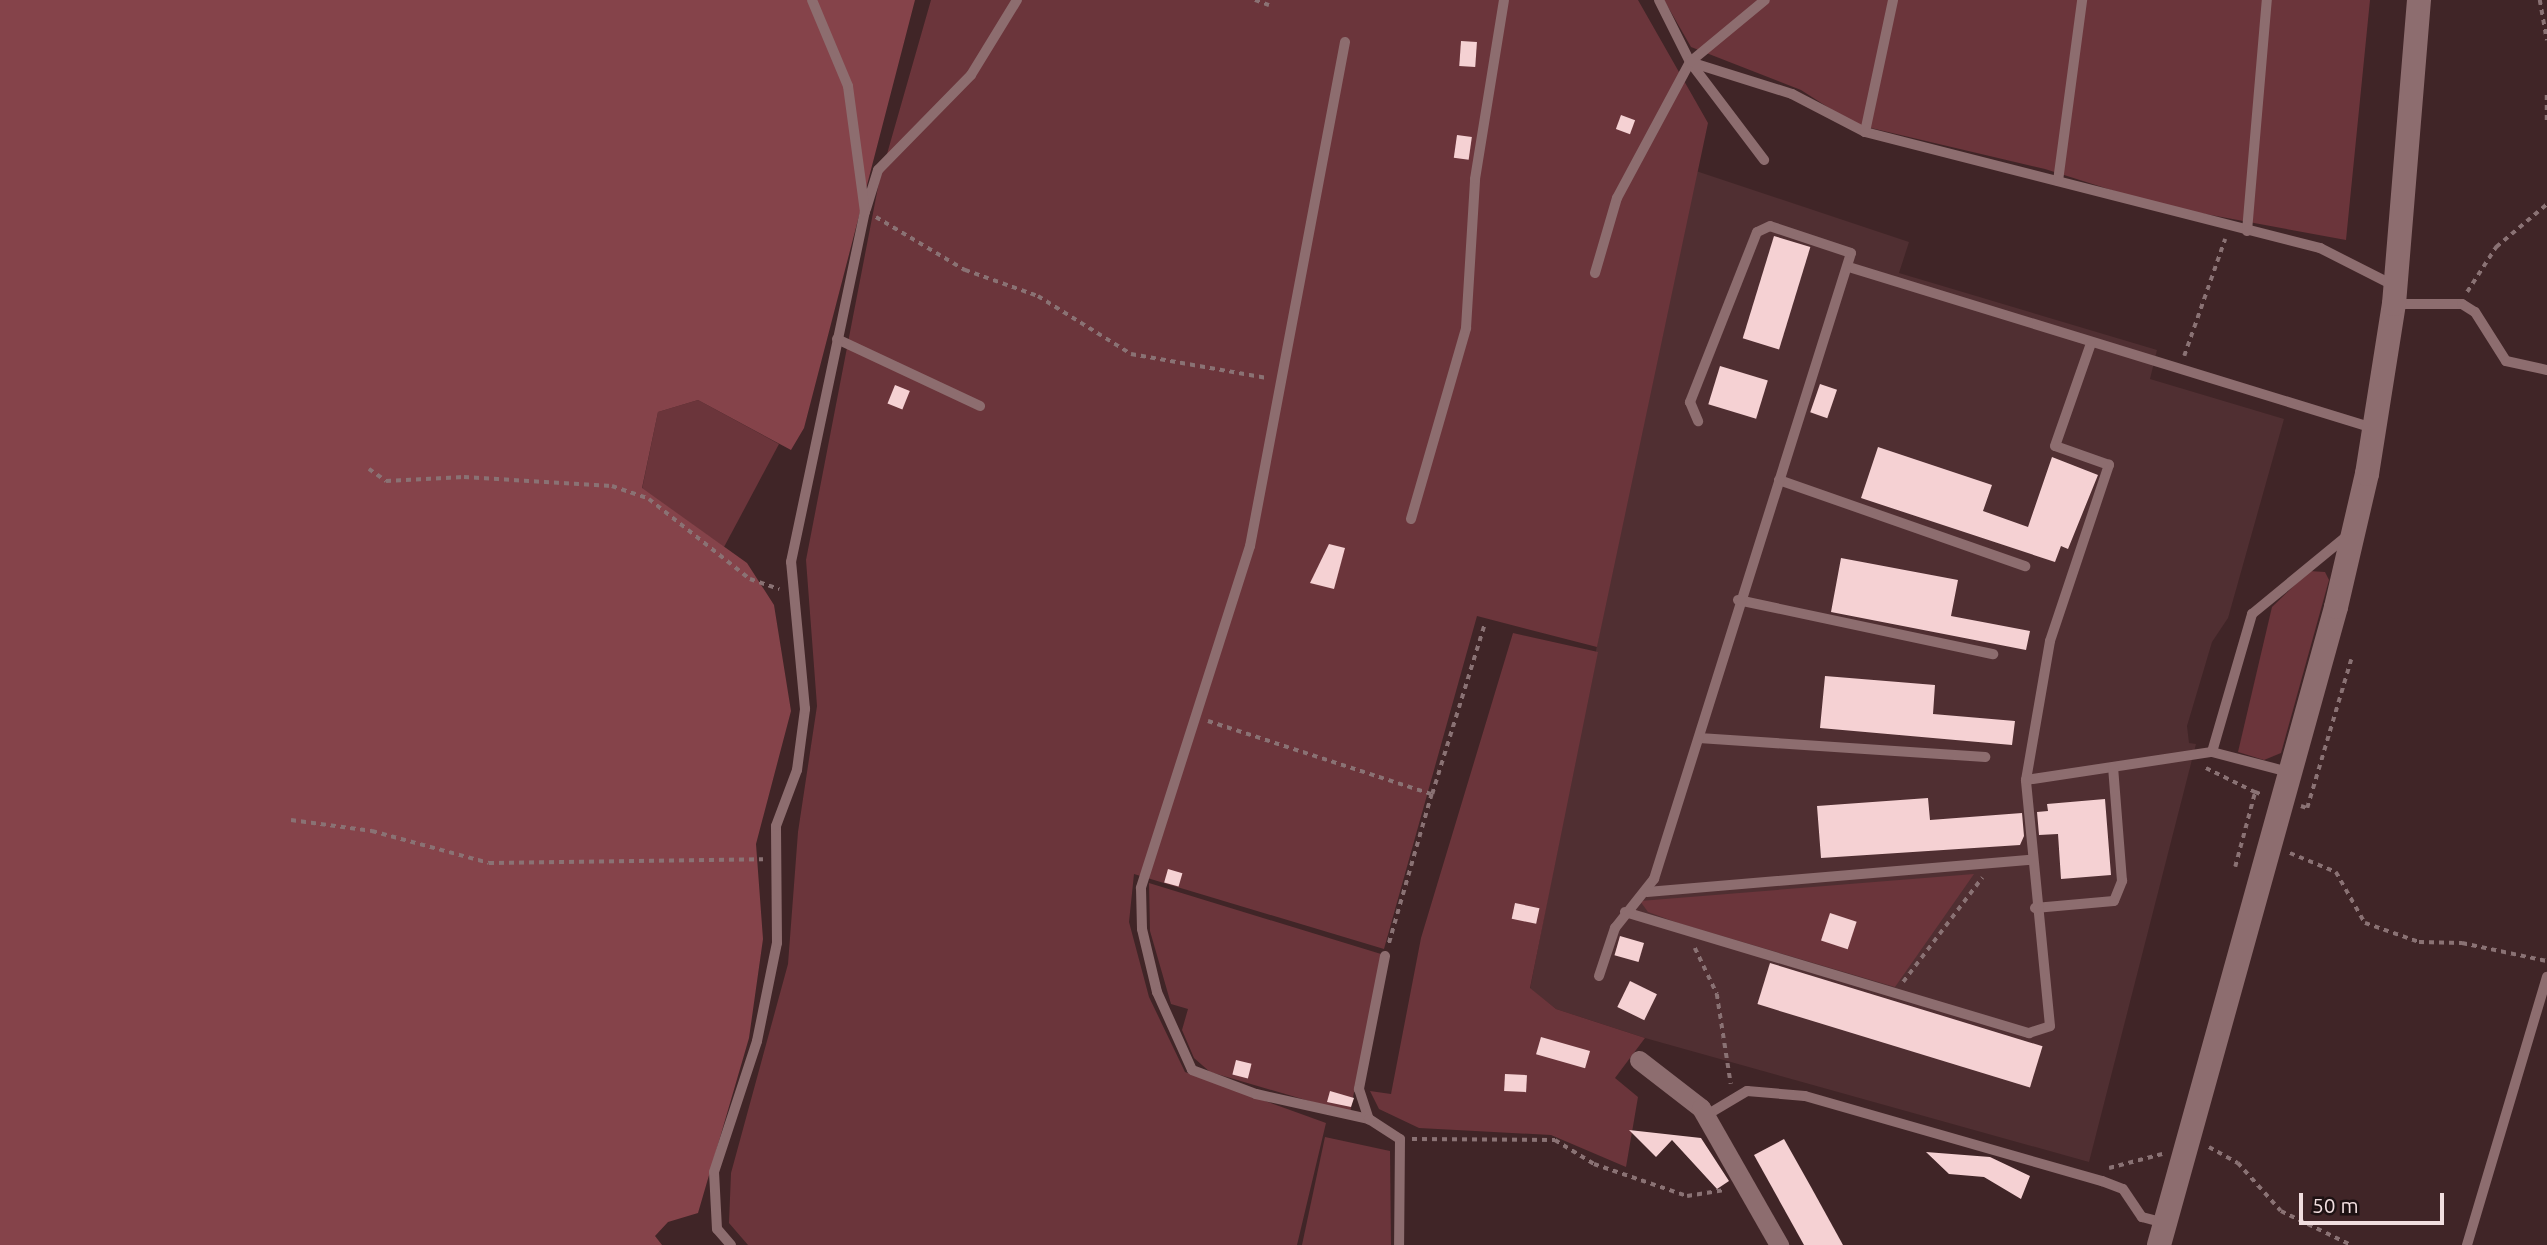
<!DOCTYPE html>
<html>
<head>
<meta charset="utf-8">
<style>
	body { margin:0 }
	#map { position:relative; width:2547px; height:1245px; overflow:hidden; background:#402527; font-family:Ubuntu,sans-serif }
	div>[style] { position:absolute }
	.built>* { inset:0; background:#502f32 }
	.green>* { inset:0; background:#6b353b }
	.forest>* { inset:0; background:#85434a }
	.building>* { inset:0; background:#f5d1d3; transform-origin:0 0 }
	.path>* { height:3.5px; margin-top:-1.75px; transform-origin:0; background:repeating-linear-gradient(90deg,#8a7274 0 5px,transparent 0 10px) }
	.service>* { height:10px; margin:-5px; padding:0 5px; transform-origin:5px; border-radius:5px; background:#8d6d6f }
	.minor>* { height:19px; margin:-9.5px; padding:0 9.5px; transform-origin:9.5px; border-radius:9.5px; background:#8d6d6f }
	.tertiary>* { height:24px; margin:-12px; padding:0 12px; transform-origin:12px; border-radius:12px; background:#8d6d6f }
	span { translate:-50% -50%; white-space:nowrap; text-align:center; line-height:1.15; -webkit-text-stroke:7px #1e1213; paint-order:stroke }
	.scale { position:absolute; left:2299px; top:1193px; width:145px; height:32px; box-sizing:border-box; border:4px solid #f1dedf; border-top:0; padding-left:9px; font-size:21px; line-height:24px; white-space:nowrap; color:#f1dedf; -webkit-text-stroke:5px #1e1213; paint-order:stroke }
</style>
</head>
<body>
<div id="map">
	<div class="built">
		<div style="clip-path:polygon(1690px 169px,1909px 242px,1899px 273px,2157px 350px,2150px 379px,2284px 419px,2228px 618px,2212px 642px,2187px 726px,2189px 743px,2196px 744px,2089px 1162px,1645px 1038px,1556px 1009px,1530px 989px)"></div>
	</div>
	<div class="green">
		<div style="clip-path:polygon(931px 0,1638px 0,1708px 123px,1597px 647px,1477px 616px,1384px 949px,1134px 874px,1129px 922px,1149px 997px,1185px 1072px,1326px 1123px,1297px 1245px,748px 1245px,729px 1223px,731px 1173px,788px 964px,798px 832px,817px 706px,806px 560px,879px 182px)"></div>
		<div style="clip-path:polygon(1664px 0,2370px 0,2346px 240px,2162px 206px,2045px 169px,1854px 124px,1801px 90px,1691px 47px)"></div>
		<div style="clip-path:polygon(698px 400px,779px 444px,724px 547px,642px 489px,658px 412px)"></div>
		<div style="clip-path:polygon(2309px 571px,2325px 572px,2329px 580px,2281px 753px,2264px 760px,2238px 752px,2272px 607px)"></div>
		<div style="clip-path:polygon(1513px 633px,1598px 652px,1530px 988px,1556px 1009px,1645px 1038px,1615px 1078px,1638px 1097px,1626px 1167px,1551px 1135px,1419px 1128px,1379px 1109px,1370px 1091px,1391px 1094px,1421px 938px)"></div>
		<div style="clip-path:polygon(1974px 874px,1895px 987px,1678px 923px,1648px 912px,1640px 901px)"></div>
		<div style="clip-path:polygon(1149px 883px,1381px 954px,1350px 1113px,1210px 1072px,1194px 1058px,1182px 1030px,1188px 1009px,1171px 1004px,1150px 931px)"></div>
		<div style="clip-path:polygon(1325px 1137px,1390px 1151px,1391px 1245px,1302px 1245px)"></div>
	</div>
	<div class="forest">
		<div style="clip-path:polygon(0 0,915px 0,804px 428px,791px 450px,698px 400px,658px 412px,642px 488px,747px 563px,774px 605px,791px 711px,756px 844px,763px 939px,749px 1038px,698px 1213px,668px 1222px,655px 1236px,662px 1245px,0 1245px)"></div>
	</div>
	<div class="building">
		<div style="left:1461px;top:41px;width:16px;height:25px;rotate:4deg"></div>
		<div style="left:1621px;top:115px;width:15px;height:15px;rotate:20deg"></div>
		<div style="left:1457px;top:135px;width:15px;height:23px;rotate:8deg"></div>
		<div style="left:1774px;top:236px;width:38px;height:107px;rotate:17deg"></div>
		<div style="left:1720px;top:366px;width:50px;height:40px;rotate:17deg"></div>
		<div style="left:1820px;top:384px;width:18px;height:30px;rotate:19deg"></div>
		<div style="left:895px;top:385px;width:16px;height:20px;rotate:22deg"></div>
		<div style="clip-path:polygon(1878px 447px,1992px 485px,1983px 511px,2028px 527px,2052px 457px,2098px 475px,2068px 549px,2061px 546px,2055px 562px,1861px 498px)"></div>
		<div style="clip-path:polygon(1329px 544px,1345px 548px,1334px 589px,1310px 583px)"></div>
		<div style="clip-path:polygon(1841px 558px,1958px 580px,1951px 616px,2030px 631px,2026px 650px,1831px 612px)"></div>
		<div style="clip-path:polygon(1825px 676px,1935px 685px,1933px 714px,2015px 721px,2012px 745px,1820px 728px)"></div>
		<div style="clip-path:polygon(1928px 798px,1930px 820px,2022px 813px,2024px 836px,2020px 845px,1821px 858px,1817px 806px)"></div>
		<div style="clip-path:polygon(2105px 799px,2111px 875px,2061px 879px,2058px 834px,2039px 835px,2037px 812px,2048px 811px,2047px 804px)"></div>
		<div style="left:1168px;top:869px;width:15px;height:14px;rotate:16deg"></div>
		<div style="left:1515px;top:903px;width:25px;height:16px;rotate:12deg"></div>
		<div style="left:1830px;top:913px;width:28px;height:29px;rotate:18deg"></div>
		<div style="left:1620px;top:936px;width:25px;height:20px;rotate:16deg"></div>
		<div style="left:1770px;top:963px;width:285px;height:43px;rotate:17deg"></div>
		<div style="left:1630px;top:981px;width:30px;height:29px;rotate:26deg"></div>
		<div style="left:1541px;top:1037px;width:51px;height:18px;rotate:16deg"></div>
		<div style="left:1236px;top:1060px;width:16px;height:15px;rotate:14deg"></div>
		<div style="left:1505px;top:1074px;width:22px;height:17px;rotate:3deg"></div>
		<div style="clip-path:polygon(1330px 1091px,1354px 1098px,1351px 1107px,1327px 1102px)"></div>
		<div style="clip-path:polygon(1629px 1130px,1701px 1138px,1729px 1181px,1717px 1189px,1672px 1140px,1656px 1157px)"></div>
		<div style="clip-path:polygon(1784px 1139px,1811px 1187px,1843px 1245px,1804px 1245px,1754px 1155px)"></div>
		<div style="clip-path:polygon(1926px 1152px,1990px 1157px,2030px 1176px,2021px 1199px,1984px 1177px,1949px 1174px)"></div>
	</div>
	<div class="path">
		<div style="left:1255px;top:0;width:15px;rotate:20deg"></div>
		<div style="left:2540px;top:0;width:41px;rotate:80.1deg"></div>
		<div style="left:2547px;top:95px;width:30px;rotate:90deg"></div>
		<div style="left:876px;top:217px;width:104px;rotate:30.8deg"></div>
		<div style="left:965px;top:270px;width:77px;rotate:19.6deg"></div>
		<div style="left:1038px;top:296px;width:110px;rotate:31.9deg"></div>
		<div style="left:1131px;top:354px;width:138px;rotate:10deg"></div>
		<div style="left:2467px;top:292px;width:54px;rotate:-57.2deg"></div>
		<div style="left:2496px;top:247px;width:67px;rotate:-40.1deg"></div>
		<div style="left:2184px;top:356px;width:124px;rotate:-70.7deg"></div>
		<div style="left:369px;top:469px;width:21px;rotate:35deg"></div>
		<div style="left:386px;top:481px;width:78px;rotate:-2.9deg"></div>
		<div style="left:464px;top:477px;width:148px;rotate:3.5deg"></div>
		<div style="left:612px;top:486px;width:39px;rotate:19deg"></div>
		<div style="left:649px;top:499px;width:129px;rotate:38.4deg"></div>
		<div style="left:750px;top:579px;width:31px;rotate:19deg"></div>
		<div style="left:1208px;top:721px;width:236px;rotate:18.1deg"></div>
		<div style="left:1432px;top:794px;width:156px;rotate:106deg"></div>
		<div style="left:2206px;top:768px;width:55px;rotate:26.1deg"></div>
		<div style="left:1432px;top:794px;width:176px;rotate:-72.8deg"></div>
		<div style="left:2301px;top:806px;width:6px;rotate:18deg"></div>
		<div style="left:2307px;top:808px;width:155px;rotate:-73.5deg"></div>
		<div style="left:291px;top:820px;width:82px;rotate:7.7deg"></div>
		<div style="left:372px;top:831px;width:121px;rotate:15.3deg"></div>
		<div style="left:489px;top:863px;width:274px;rotate:-0.8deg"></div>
		<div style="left:2290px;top:853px;width:50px;rotate:22.4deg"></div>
		<div style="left:2336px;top:872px;width:59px;rotate:60.4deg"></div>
		<div style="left:2365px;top:923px;width:57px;rotate:19.4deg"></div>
		<div style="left:2419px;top:942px;width:43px;rotate:1.3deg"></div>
		<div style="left:2462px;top:943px;width:87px;rotate:12deg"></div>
		<div style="left:2235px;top:867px;width:78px;rotate:-75.1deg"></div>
		<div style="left:2255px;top:792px;width:9px;rotate:21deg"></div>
		<div style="left:1695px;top:948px;width:51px;rotate:64.4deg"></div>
		<div style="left:1717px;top:994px;width:91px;rotate:81.2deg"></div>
		<div style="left:1903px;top:982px;width:131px;rotate:-52.8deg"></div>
		<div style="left:1412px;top:1139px;width:143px;rotate:0.4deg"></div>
		<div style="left:1555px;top:1140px;width:46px;rotate:31.6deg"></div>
		<div style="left:1594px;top:1164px;width:98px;rotate:19deg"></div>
		<div style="left:1687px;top:1196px;width:38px;rotate:-9deg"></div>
		<div style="left:2209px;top:1147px;width:33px;rotate:29deg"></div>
		<div style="left:2238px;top:1163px;width:64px;rotate:48.1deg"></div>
		<div style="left:2281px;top:1211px;width:78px;rotate:25.9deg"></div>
		<div style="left:2109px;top:1168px;width:55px;rotate:-14.8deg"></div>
	</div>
	<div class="service">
		<div style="left:1659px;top:0;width:69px;rotate:63.4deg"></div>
		<div style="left:1690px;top:62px;width:107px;rotate:17.4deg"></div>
		<div style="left:1792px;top:94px;width:82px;rotate:27.5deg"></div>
		<div style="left:1865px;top:132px;width:470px;rotate:14.3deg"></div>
		<div style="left:2320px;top:248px;width:84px;rotate:26.9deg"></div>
		<div style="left:1345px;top:42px;width:513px;rotate:100.67deg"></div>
		<div style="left:1250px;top:546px;width:359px;rotate:107.7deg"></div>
		<div style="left:1141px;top:888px;width:41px;rotate:88.6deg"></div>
		<div style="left:1142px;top:929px;width:65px;rotate:76.6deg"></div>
		<div style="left:1157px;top:992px;width:85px;rotate:65.8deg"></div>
		<div style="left:1192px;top:1070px;width:68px;rotate:20.6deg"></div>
		<div style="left:1256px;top:1094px;width:116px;rotate:12.5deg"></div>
		<div style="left:1690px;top:62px;width:123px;rotate:52.9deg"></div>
		<div style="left:1865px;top:132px;width:135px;rotate:-78deg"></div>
		<div style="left:2058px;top:181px;width:183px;rotate:-82.4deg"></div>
		<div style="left:866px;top:209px;width:41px;rotate:-72.9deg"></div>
		<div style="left:878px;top:170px;width:133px;rotate:-45.6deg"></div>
		<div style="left:971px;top:75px;width:88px;rotate:-58.5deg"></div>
		<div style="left:2247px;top:231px;width:232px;rotate:-85.1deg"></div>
		<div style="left:1852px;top:268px;width:545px;rotate:17.07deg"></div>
		<div style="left:1595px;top:273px;width:78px;rotate:-73.7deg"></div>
		<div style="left:1617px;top:198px;width:154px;rotate:-61.8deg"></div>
		<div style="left:1690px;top:62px;width:97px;rotate:-39.6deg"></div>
		<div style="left:2394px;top:304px;width:68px"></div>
		<div style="left:2462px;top:304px;width:15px;rotate:32deg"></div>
		<div style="left:2475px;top:312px;width:58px;rotate:57.7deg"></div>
		<div style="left:2506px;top:361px;width:42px;rotate:12.4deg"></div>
		<div style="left:837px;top:339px;width:158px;rotate:25.1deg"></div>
		<div style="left:1779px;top:480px;width:261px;rotate:19.3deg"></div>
		<div style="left:1411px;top:519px;width:199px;rotate:-73.9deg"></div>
		<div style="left:1466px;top:328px;width:149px;rotate:-86.5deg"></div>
		<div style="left:1475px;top:179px;width:181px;rotate:-80.8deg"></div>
		<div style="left:1738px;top:600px;width:261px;rotate:12deg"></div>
		<div style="left:1699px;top:738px;width:287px;rotate:3.8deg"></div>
		<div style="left:2212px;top:752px;width:80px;rotate:14.6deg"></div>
		<div style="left:2026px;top:780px;width:188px;rotate:-8.6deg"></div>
		<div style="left:2212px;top:752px;width:144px;rotate:-73.8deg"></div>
		<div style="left:2252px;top:614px;width:123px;rotate:-39.4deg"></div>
		<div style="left:1647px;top:892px;width:385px;rotate:-4.8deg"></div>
		<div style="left:2035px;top:908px;width:79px;rotate:-5.1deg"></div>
		<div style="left:2114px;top:901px;width:22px;rotate:-68deg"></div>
		<div style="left:2122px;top:881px;width:114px;rotate:-94.5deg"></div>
		<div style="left:1625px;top:912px;width:422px;rotate:16.7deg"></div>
		<div style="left:2029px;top:1033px;width:22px;rotate:-18deg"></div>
		<div style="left:2050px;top:1026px;width:247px;rotate:-95.6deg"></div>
		<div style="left:2026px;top:780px;width:141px;rotate:-80.2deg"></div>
		<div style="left:2050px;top:641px;width:186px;rotate:-71.5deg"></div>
		<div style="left:2109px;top:465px;width:57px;rotate:-160.6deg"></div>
		<div style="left:2055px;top:446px;width:109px;rotate:-70.7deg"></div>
		<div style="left:1385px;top:956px;width:136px;rotate:101.1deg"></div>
		<div style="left:1359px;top:1089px;width:32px;rotate:72deg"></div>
		<div style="left:1369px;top:1119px;width:37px;rotate:33deg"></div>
		<div style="left:1400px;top:1139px;width:106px;rotate:90.5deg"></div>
		<div style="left:1599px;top:976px;width:51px;rotate:-71.6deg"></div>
		<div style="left:1615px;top:928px;width:63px;rotate:-51.5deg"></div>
		<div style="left:1654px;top:879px;width:656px;rotate:-72.53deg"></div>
		<div style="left:1851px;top:253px;width:85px;rotate:-161.6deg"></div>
		<div style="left:1770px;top:226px;width:14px;rotate:155deg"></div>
		<div style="left:1757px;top:232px;width:183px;rotate:111.5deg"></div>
		<div style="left:1690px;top:402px;width:21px;rotate:67deg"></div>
		<div style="left:1705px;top:1116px;width:49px;rotate:-30.8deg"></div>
		<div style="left:1747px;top:1091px;width:58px;rotate:4.9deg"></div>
		<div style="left:1805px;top:1096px;width:309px;rotate:16deg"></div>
		<div style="left:2102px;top:1181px;width:22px;rotate:21deg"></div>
		<div style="left:2123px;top:1189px;width:34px;rotate:56deg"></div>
		<div style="left:2142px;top:1217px;width:23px;rotate:15deg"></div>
		<div style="left:731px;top:1245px;width:21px;rotate:-131deg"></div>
		<div style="left:717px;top:1229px;width:57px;rotate:-93deg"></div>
		<div style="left:714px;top:1172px;width:138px;rotate:-71.8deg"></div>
		<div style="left:757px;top:1041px;width:100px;rotate:-78.5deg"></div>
		<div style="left:777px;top:943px;width:117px;rotate:-90.5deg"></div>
		<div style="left:776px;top:826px;width:60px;rotate:-69.4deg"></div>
		<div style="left:797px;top:770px;width:62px;rotate:-82.5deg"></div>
		<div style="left:805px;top:709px;width:148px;rotate:-95.4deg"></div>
		<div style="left:791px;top:562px;width:358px;rotate:-78.1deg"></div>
		<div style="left:865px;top:212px;width:127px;rotate:-97.7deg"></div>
		<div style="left:848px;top:86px;width:93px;rotate:-112.7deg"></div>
		<div style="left:2467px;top:1245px;width:280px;rotate:-73.4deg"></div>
	</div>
	<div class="minor">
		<div style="left:1639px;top:1060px;width:78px;rotate:37.7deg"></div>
		<div style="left:1701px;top:1108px;width:158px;rotate:60.3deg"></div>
	</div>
	<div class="tertiary">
		<div style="left:2159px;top:1245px;width:662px;rotate:-74.49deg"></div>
		<div style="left:2336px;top:607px;width:137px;rotate:-76.9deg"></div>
		<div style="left:2367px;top:474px;width:172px;rotate:-81deg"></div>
		<div style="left:2394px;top:304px;width:305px;rotate:-85.3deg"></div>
	</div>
	<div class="scale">50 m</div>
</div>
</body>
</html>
